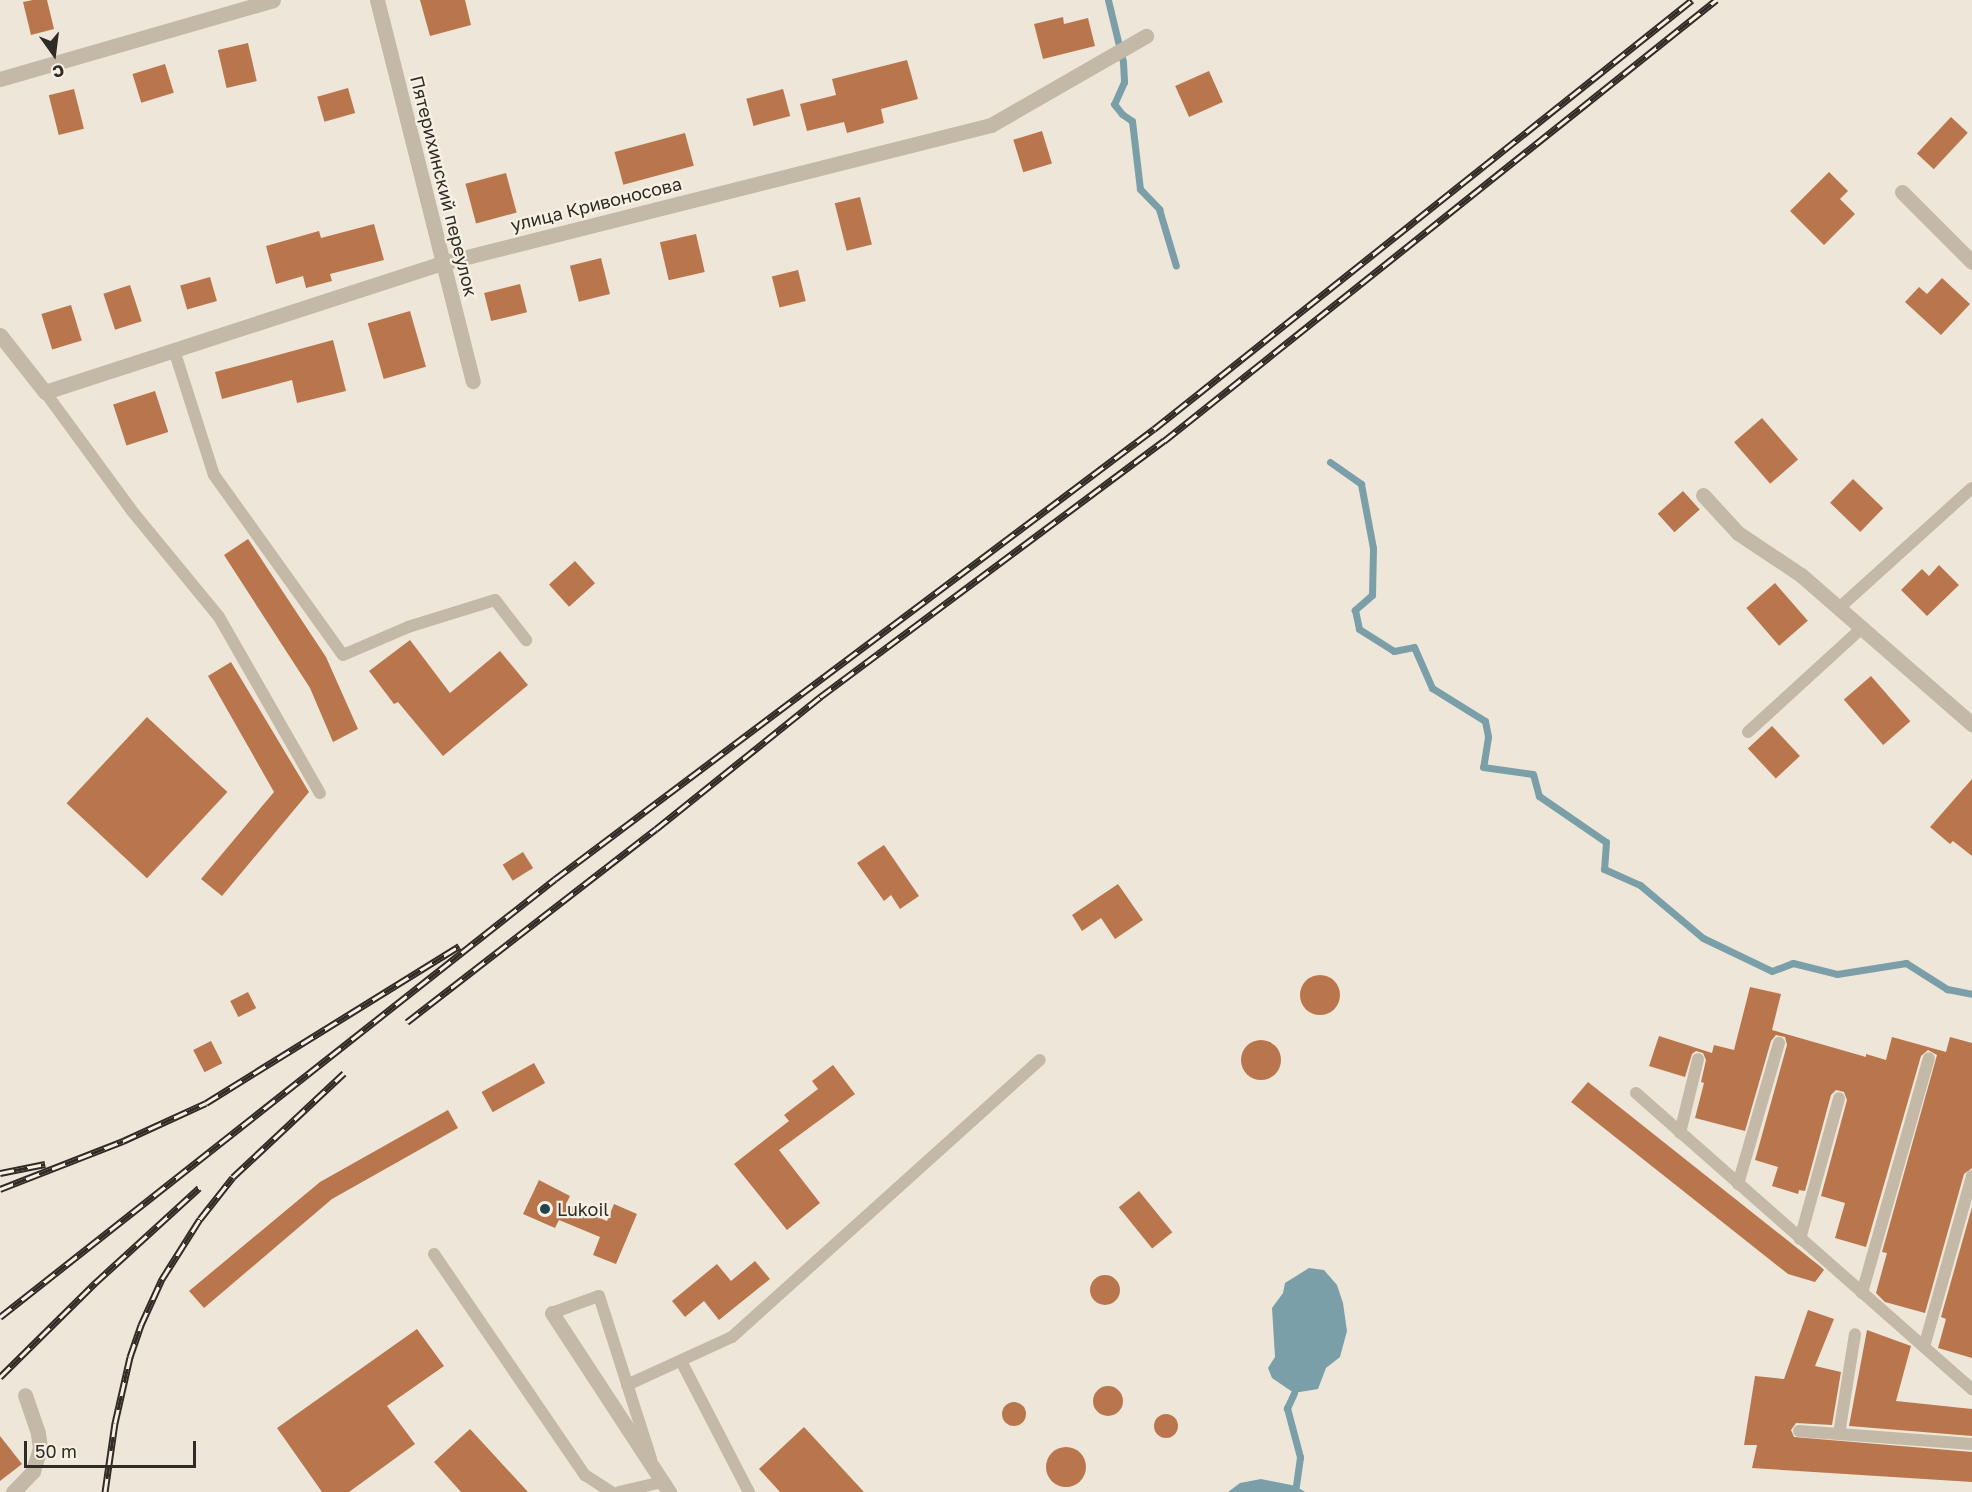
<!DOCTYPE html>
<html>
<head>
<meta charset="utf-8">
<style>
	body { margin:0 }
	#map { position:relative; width:1972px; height:1492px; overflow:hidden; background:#eee7d9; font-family:"Golos Text",sans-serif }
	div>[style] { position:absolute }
	.water>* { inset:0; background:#7b9fa8 }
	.stream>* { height:7px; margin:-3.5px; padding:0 3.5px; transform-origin:3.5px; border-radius:3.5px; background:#7b9fa8 }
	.building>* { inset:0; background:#b9764c; transform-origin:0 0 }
	.round { border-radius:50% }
	.service>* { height:12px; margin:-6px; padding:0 6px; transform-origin:6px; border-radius:6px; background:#c4b8a6 }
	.minor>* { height:15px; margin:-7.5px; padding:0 7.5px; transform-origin:7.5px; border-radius:7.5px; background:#c4b8a6 }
	.rail>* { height:7px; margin-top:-3.5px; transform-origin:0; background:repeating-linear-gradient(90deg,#f6f1e4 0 14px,#312b26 0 28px); box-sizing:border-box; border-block:2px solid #312b26 }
	.dots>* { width:16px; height:16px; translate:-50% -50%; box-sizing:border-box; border:3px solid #f6f1e4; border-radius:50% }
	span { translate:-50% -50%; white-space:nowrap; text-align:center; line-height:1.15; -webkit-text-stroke:4.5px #f6f1e4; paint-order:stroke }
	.street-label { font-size:18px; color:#312b26 }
	.poi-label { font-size:18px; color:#312b26 }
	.left { translate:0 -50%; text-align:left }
	.north { position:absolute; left:24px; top:24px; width:60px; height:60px; -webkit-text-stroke:4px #f6f1e4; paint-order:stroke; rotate:166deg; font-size:16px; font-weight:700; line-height:24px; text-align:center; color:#312b26 }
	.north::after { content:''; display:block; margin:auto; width:21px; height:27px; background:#312b26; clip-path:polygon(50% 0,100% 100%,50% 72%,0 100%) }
	.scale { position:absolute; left:24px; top:1441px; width:172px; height:27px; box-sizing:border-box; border:3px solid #312b26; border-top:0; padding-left:8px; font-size:18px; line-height:21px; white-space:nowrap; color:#312b26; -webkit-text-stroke:4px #f6f1e4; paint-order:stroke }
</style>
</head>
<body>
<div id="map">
	<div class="water">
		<div style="clip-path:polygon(1309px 1268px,1324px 1270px,1337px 1285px,1343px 1303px,1347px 1331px,1340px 1357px,1326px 1368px,1318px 1389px,1294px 1393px,1272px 1378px,1268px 1368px,1275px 1357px,1272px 1308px,1283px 1293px,1285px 1283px)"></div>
		<div style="clip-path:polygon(1261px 1479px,1296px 1486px,1305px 1492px,1228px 1492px,1240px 1483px)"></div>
	</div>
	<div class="stream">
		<div style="left:1108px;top:0;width:64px;rotate:76.4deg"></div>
		<div style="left:1123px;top:62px;width:20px;rotate:87deg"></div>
		<div style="left:1124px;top:82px;width:24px;rotate:114deg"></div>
		<div style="left:1114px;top:104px;width:13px;rotate:51deg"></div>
		<div style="left:1122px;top:114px;width:12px;rotate:35deg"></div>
		<div style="left:1132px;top:121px;width:68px;rotate:83.3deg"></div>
		<div style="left:1140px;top:189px;width:28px;rotate:46deg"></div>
		<div style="left:1159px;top:209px;width:59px;rotate:73.4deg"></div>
		<div style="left:1330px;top:462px;width:38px;rotate:35deg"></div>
		<div style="left:1361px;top:484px;width:65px;rotate:79.4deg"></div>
		<div style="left:1373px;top:548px;width:47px;rotate:91.2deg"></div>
		<div style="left:1372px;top:595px;width:23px;rotate:139deg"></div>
		<div style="left:1355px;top:610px;width:19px;rotate:78deg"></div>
		<div style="left:1359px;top:629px;width:41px;rotate:32.2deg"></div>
		<div style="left:1394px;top:651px;width:20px;rotate:-11deg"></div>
		<div style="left:1414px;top:647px;width:45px;rotate:66.3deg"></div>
		<div style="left:1432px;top:688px;width:62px;rotate:31.9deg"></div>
		<div style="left:1485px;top:721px;width:16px;rotate:79deg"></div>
		<div style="left:1488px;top:737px;width:30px;rotate:99deg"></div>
		<div style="left:1483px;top:767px;width:50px;rotate:8deg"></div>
		<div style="left:1533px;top:774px;width:23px;rotate:75deg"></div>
		<div style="left:1539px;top:796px;width:81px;rotate:34.5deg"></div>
		<div style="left:1606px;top:842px;width:27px;rotate:94deg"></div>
		<div style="left:1604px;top:869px;width:39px;rotate:24deg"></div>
		<div style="left:1640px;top:885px;width:82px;rotate:40.1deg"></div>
		<div style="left:1703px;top:938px;width:76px;rotate:25.6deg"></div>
		<div style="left:1772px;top:971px;width:22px;rotate:-21deg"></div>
		<div style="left:1793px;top:963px;width:45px;rotate:14deg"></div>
		<div style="left:1837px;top:974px;width:70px;rotate:-9.1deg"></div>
		<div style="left:1906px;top:963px;width:49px;rotate:32.4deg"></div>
		<div style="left:1947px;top:989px;width:25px;rotate:11deg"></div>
		<div style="left:1294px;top:1393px;width:17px;rotate:115deg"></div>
		<div style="left:1287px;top:1408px;width:51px;rotate:75.1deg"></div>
		<div style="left:1300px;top:1457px;width:29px;rotate:98deg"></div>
	</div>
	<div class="building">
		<div style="clip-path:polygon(33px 0,47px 0,54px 29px,31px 35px,23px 2px)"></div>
		<div style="clip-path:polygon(420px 0,465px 0,471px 25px,430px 36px)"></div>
		<div style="clip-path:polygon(1063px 17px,1064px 24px,1088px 18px,1095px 46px,1043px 59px,1034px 24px)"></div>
		<div style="left:248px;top:43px;width:39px;height:31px;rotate:77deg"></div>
		<div style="clip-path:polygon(907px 60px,918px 99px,881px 109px,884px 123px,847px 133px,844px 122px,807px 131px,800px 104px,836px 95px,832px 79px)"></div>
		<div style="left:165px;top:64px;width:30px;height:34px;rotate:73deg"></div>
		<div style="left:1209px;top:71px;width:34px;height:37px;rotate:66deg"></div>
		<div style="left:348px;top:88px;width:26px;height:32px;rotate:74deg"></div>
		<div style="left:74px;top:89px;width:41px;height:26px;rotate:76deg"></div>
		<div style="left:783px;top:89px;width:28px;height:38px;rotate:75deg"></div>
		<div style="left:1951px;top:117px;width:23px;height:50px;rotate:43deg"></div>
		<div style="left:1042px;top:131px;width:34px;height:30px;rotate:73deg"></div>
		<div style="left:685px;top:133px;width:34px;height:73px;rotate:75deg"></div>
		<div style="clip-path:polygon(1829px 172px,1848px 191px,1840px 199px,1855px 214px,1824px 245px,1790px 211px)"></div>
		<div style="left:506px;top:173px;width:41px;height:42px;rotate:75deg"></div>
		<div style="left:860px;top:197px;width:49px;height:26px;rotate:76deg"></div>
		<div style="clip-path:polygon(374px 224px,384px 260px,330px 274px,332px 281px,306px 288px,303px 276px,276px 284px,266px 246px,319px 231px,321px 238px)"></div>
		<div style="left:696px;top:234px;width:39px;height:37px;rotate:77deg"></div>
		<div style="left:601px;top:258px;width:37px;height:32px;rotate:76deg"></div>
		<div style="left:798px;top:270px;width:32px;height:27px;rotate:76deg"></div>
		<div style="left:210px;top:277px;width:25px;height:31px;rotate:74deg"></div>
		<div style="clip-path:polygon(1942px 278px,1970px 304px,1941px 335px,1905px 302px,1919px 287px,1927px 294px)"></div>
		<div style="left:520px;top:284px;width:29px;height:37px;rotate:76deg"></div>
		<div style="left:130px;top:285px;width:38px;height:28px;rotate:72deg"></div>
		<div style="left:71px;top:305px;width:37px;height:31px;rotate:73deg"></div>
		<div style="left:410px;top:311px;width:58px;height:44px;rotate:74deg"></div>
		<div style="clip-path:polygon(333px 340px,346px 391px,297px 403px,292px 380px,222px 399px,215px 372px)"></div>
		<div style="left:155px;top:391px;width:43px;height:44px;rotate:72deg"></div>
		<div style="left:1762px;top:418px;width:55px;height:37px;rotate:49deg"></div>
		<div style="left:1853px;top:479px;width:42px;height:33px;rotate:44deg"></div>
		<div style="left:1683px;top:491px;width:25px;height:34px;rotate:48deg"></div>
		<div style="clip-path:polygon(248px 539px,326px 657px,358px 729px,333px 742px,310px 688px,224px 555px)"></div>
		<div style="left:575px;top:561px;width:30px;height:35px;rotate:48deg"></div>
		<div style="clip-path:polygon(1939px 565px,1959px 585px,1927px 616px,1901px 590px,1922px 569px,1929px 576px)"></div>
		<div style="left:1775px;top:583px;width:50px;height:38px;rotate:49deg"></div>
		<div style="clip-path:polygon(410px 640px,450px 693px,500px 651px,528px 685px,443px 756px,398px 702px,394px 704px,369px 671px)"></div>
		<div style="clip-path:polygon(231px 662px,309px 792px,222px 896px,201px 879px,274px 792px,208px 676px)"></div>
		<div style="left:1871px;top:676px;width:60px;height:36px;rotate:49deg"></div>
		<div style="left:147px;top:717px;width:110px;height:118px;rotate:43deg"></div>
		<div style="left:1772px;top:726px;width:41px;height:33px;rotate:47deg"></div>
		<div style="clip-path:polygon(1972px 779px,1972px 856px,1953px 841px,1950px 844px,1930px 827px)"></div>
		<div style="clip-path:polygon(884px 845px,919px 896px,900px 909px,891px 895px,884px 901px,857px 863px)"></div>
		<div style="left:523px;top:852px;width:19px;height:24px;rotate:58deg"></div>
		<div style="clip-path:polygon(1118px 884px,1143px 920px,1115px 939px,1101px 918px,1082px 931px,1072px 915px)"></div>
		<div class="round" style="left:1300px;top:975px;width:40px;height:40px"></div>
		<div style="clip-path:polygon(1750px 987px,1781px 994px,1772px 1030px,1866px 1057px,1866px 1054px,1886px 1060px,1892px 1037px,1946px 1052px,1950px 1037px,1972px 1043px,1972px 1168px,1964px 1174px,1925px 1313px,1885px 1302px,1876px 1293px,1887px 1253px,1882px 1252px,1937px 1055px,1928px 1050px,1921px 1056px,1866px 1247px,1835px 1238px,1845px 1203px,1821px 1196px,1847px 1100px,1844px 1092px,1836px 1090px,1831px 1095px,1805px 1191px,1799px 1190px,1798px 1194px,1772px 1186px,1778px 1167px,1755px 1160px,1787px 1045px,1785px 1037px,1776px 1035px,1771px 1041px,1745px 1131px,1695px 1118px,1704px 1083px,1701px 1082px,1706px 1060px,1703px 1053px,1696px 1051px,1692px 1054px,1685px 1077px,1649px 1066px,1659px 1036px,1712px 1053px,1714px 1045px,1734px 1050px)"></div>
		<div style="left:248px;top:992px;width:18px;height:20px;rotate:63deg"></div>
		<div class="round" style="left:1241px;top:1040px;width:40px;height:40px"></div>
		<div style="left:211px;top:1041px;width:25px;height:20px;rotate:63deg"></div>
		<div style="left:534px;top:1063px;width:23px;height:60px;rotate:61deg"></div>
		<div style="clip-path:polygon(833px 1065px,855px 1094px,779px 1150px,820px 1203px,787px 1230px,734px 1164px,789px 1121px,784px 1115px,818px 1089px,812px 1081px)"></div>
		<div style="clip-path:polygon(1588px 1082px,1821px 1267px,1824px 1270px,1815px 1282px,1788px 1274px,1571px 1102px)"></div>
		<div style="clip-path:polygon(448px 1110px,458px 1128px,332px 1199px,204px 1308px,189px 1291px,320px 1182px)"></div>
		<div style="clip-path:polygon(539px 1180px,570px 1196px,566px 1204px,607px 1221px,614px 1204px,637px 1214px,616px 1264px,593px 1255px,600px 1237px,559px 1220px,555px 1228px,523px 1214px)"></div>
		<div style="left:1139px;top:1191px;width:53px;height:26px;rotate:51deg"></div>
		<div style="clip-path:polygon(1972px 1207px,1972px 1358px,1938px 1348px,1946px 1319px,1941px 1317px)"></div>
		<div style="clip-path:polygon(755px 1261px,770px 1279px,719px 1320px,704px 1301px,685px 1317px,672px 1301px,717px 1264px,731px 1281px)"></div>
		<div class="round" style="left:1090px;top:1275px;width:30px;height:30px"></div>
		<div style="clip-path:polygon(1808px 1310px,1834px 1319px,1815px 1366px,1841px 1372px,1832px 1425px,1796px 1423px,1791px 1430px,1794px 1437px,1972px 1452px,1972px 1482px,1752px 1468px,1757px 1445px,1744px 1445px,1755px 1376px,1784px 1379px)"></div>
		<div style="clip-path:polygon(417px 1329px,444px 1366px,387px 1406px,415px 1444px,349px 1492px,322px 1492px,277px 1428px)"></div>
		<div style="clip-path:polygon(1867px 1330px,1911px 1346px,1896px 1401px,1972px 1409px,1972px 1436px,1849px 1426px)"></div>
		<div class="round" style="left:1093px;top:1386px;width:30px;height:30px"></div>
		<div class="round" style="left:1002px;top:1402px;width:24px;height:24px"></div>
		<div class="round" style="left:1154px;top:1414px;width:24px;height:24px"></div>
		<div style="clip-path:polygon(804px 1427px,864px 1492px,780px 1492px,759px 1469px)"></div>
		<div style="clip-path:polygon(470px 1429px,528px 1492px,461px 1492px,434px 1462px)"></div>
		<div style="clip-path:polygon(0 1436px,22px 1464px,0 1481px)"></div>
		<div class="round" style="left:1046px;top:1447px;width:40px;height:40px"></div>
	</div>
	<div class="service">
		<div style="left:174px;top:350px;width:131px;rotate:72.3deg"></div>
		<div style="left:214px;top:475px;width:221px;rotate:54.4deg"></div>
		<div style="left:343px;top:655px;width:71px;rotate:-23.3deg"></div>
		<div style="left:408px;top:627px;width:91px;rotate:-17.2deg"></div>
		<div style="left:495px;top:600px;width:51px;rotate:52.2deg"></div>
		<div style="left:45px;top:392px;width:147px;rotate:53.8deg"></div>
		<div style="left:132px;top:511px;width:137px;rotate:50.6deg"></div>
		<div style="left:219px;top:617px;width:203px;rotate:60.2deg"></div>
		<div style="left:1839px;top:608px;width:179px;rotate:-42.1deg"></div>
		<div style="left:1748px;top:732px;width:154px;rotate:-42.4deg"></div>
		<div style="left:1636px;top:1093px;width:448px;rotate:41.4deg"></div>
		<div style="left:1680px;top:1133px;width:76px;rotate:-76.3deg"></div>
		<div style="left:1738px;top:1184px;width:147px;rotate:-73.8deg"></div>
		<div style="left:1800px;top:1239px;width:146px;rotate:-74.5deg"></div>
		<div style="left:434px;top:1254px;width:268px;rotate:55.7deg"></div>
		<div style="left:585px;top:1475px;width:31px;rotate:33deg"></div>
		<div style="left:1862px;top:1293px;width:244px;rotate:-74.1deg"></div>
		<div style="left:552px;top:1313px;width:50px;rotate:-19.9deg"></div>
		<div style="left:599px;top:1296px;width:171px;rotate:72.3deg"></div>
		<div style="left:1924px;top:1347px;width:178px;rotate:-74.3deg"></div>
		<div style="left:681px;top:1361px;width:148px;rotate:62.6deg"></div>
		<div style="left:627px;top:1385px;width:115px;rotate:-24.6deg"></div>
		<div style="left:732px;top:1337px;width:414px;rotate:-42deg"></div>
		<div style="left:1799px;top:1431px;width:173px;rotate:4.3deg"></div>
		<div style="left:1839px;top:1434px;width:101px;rotate:-80.9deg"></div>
		<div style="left:619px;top:1492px;width:44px;rotate:-13.1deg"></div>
	</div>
	<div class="minor">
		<div style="left:377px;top:0;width:393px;rotate:75.9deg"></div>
		<div style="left:0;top:79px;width:284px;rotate:-16.1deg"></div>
		<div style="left:1902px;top:192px;width:99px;rotate:45deg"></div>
		<div style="left:0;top:335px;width:73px;rotate:51.7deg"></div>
		<div style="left:45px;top:392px;width:418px;rotate:-18deg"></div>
		<div style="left:443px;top:263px;width:565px;rotate:-14.13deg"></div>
		<div style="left:991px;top:125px;width:179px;rotate:-29.9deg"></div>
		<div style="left:1703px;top:495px;width:52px;rotate:47.4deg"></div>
		<div style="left:1738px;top:533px;width:76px;rotate:33.7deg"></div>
		<div style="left:1801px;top:575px;width:227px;rotate:41.1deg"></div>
		<div style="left:552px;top:1313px;width:214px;rotate:56.8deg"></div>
		<div style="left:13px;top:1492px;width:29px;rotate:-46deg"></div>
		<div style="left:33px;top:1471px;width:24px;rotate:-73deg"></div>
		<div style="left:40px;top:1448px;width:15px;rotate:-98deg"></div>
		<div style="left:38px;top:1433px;width:40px;rotate:-108.9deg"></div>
	</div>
	<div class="rail">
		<div style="left:407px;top:1022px;width:315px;rotate:-37.8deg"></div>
		<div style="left:656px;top:829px;width:211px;rotate:-38.8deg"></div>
		<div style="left:820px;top:697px;width:429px;rotate:-36.7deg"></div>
		<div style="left:1164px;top:441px;width:707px;rotate:-38.62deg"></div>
		<div style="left:0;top:1173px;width:46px;rotate:-11.3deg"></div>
		<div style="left:0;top:1189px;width:132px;rotate:-21.3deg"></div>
		<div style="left:123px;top:1141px;width:91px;rotate:-24.6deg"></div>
		<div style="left:206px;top:1103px;width:298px;rotate:-31.8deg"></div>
		<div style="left:0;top:1317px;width:707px;rotate:-38.28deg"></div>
		<div style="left:555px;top:879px;width:749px;rotate:-36.92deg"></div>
		<div style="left:1154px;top:429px;width:688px;rotate:-38.57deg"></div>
		<div style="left:0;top:1377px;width:134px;rotate:-44.7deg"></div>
		<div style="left:95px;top:1283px;width:141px;rotate:-42.4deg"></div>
		<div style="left:105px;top:1492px;width:70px;rotate:-81.8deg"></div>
		<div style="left:115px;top:1423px;width:68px;rotate:-77.2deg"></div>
		<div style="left:130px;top:1357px;width:34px;rotate:-71deg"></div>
		<div style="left:141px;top:1325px;width:51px;rotate:-65.5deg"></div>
		<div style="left:162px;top:1279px;width:71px;rotate:-57.7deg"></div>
		<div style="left:200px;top:1219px;width:53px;rotate:-51.8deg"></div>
		<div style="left:233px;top:1177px;width:152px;rotate:-43.1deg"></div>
	</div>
	<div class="dots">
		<div style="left:545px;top:1209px;background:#20454e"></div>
	</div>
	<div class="street-label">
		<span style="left:444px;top:186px;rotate:76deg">Пятерихинский переулок</span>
		<span style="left:596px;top:204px;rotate:-14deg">улица Кривоносова</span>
	</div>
	<div class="poi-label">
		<span class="left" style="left:557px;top:1209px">Lukoil</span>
	</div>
	<div class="north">С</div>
	<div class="scale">50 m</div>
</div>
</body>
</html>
